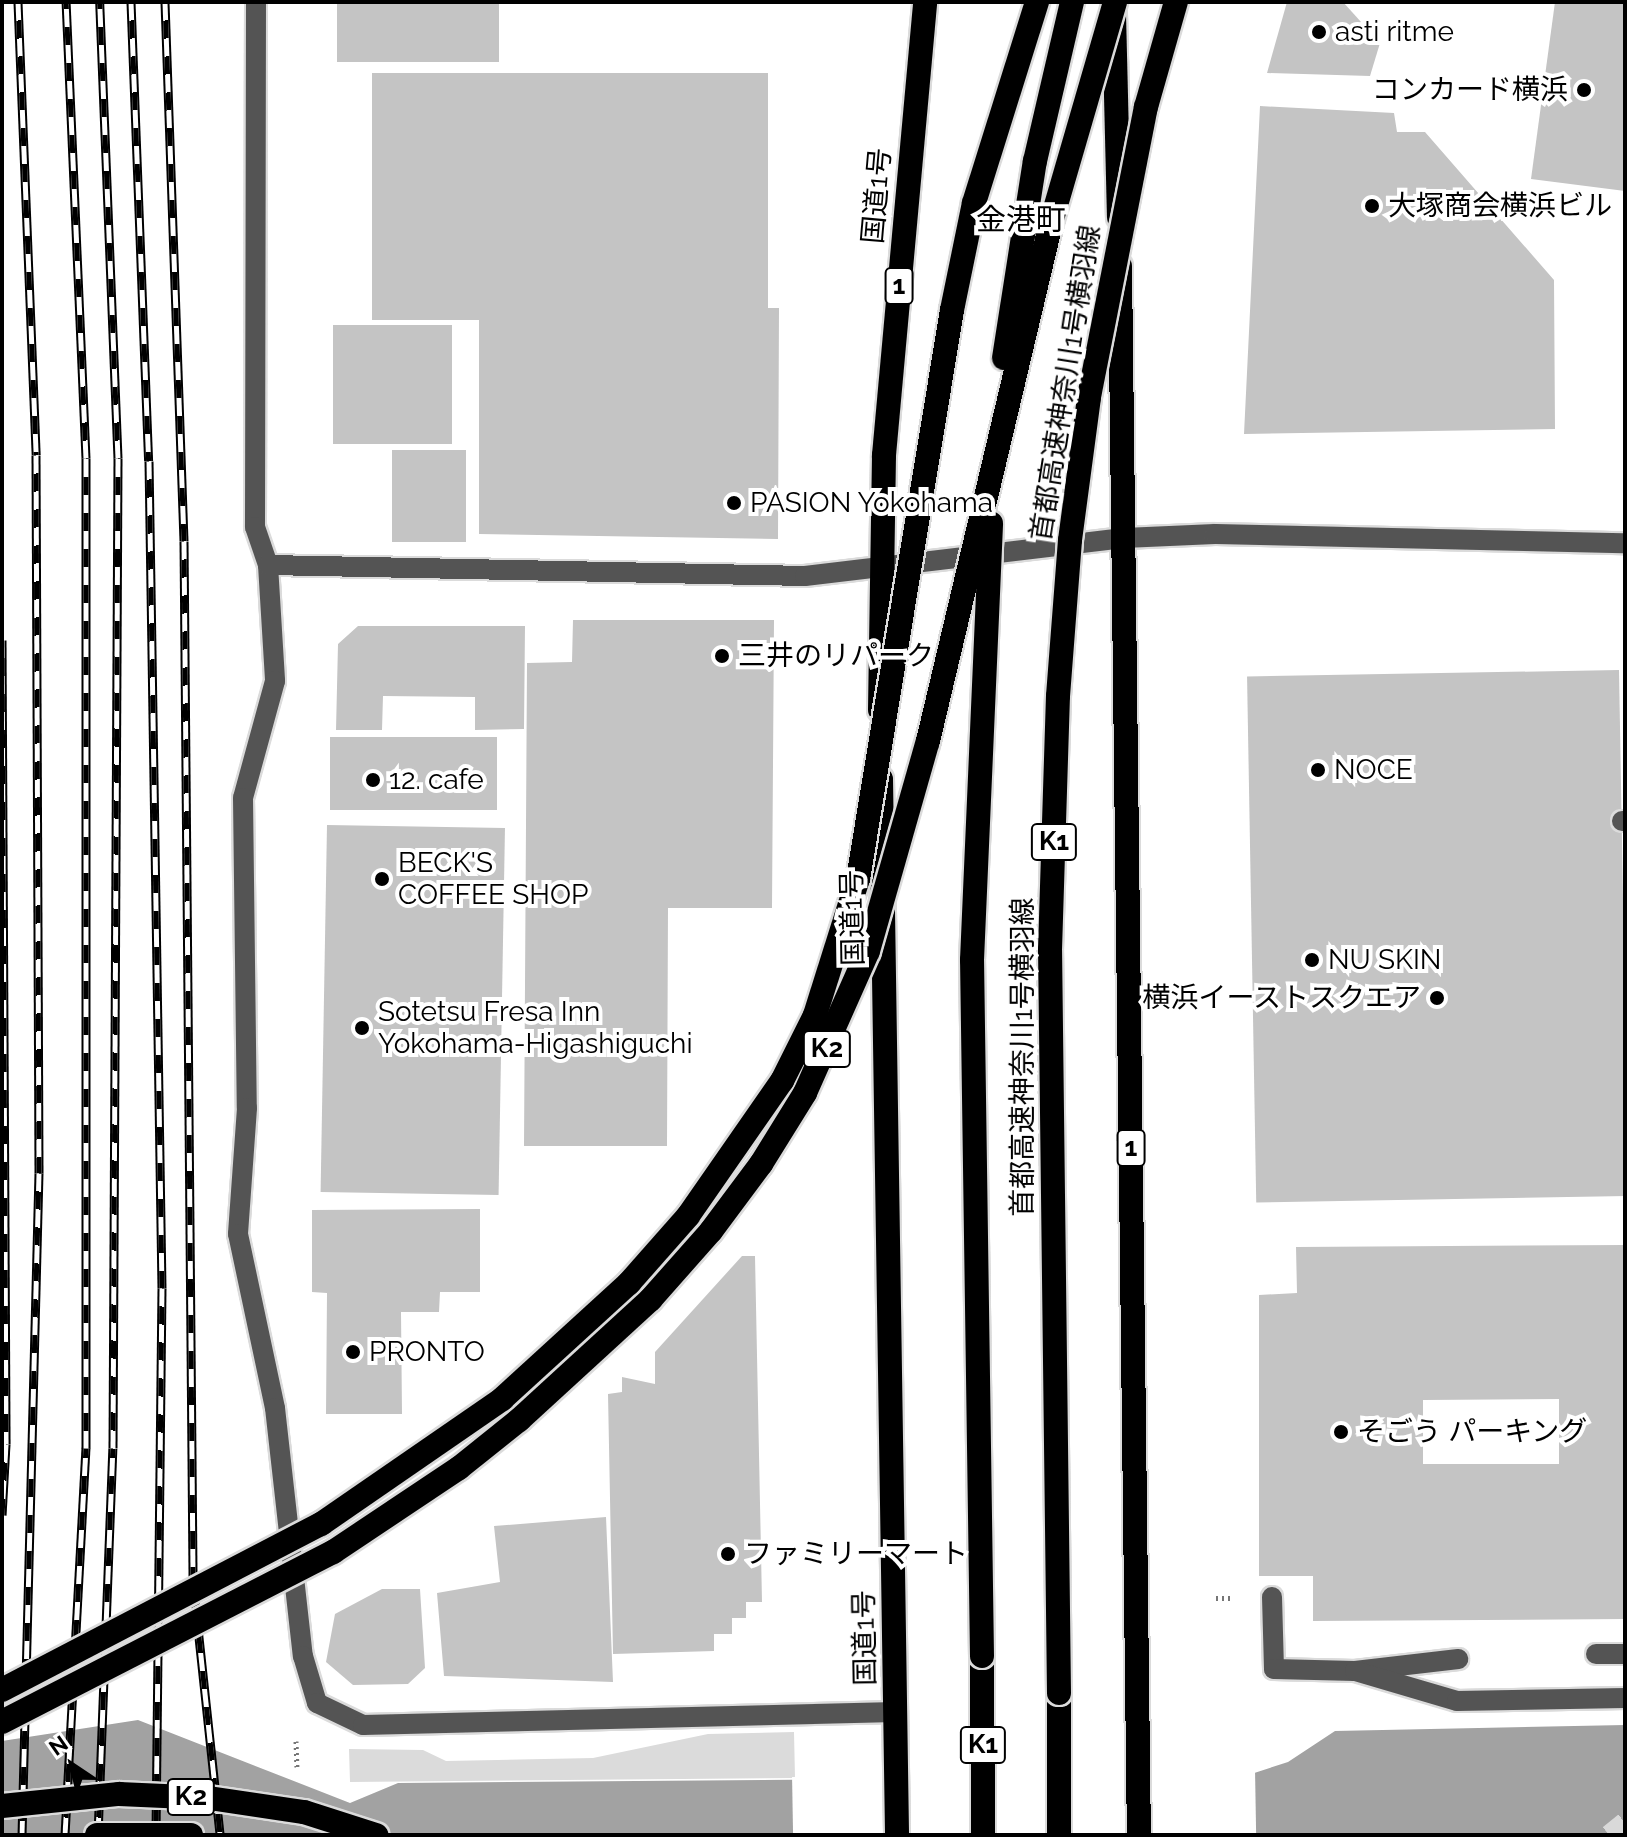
<!DOCTYPE html>
<html>
<head>
<meta charset="utf-8">
<style>
	body { margin:0 }
	#map { position:relative; width:1627px; height:1837px; overflow:hidden; background:#fff; font-family:Raleway,"Noto Sans JP",sans-serif }
	div>[style] { position:absolute }
	.green>* { inset:0; background:#dbdbdb }
	.water>* { inset:0; background:#a2a2a2 }
	.pier>* { inset:0; background:#fff; transform-origin:0 0 }
	.building>* { inset:0; background:#c4c4c4; transform-origin:0 0 }
	.minor-tunnel>* { height:20px; margin-top:-10px; transform-origin:0; background:repeating-linear-gradient(90deg,#d9d9d9 0 20px,transparent 0 30px) }
	.path>* { height:5px; margin-top:-2.5px; transform-origin:0; background:repeating-linear-gradient(90deg,#767676 0 2px,transparent 0 6px) }
	.roads { filter:drop-shadow(2px 0 #dbdbdb) drop-shadow(-2px 0 #dbdbdb) drop-shadow(0 2px #dbdbdb) drop-shadow(0 -2px #dbdbdb) }
	.minor>* { height:20px; margin:-10px; padding:0 10px; transform-origin:10px; border-radius:10px; background:#545454 }
	.highway>* { height:24px; margin:-12px; padding:0 12px; transform-origin:12px; border-radius:12px; background:#000 }
	.rail>* { height:9px; margin-top:-4.5px; transform-origin:0; background:repeating-linear-gradient(90deg,#fff 0 18px,#000 0 36px); box-sizing:border-box; border-block:2px solid #000 }
	.bridges { filter:drop-shadow(2px 0 #dbdbdb) drop-shadow(-2px 0 #dbdbdb) drop-shadow(0 2px #dbdbdb) drop-shadow(0 -2px #dbdbdb) }
	.highway-bridge>* { height:24px; margin:-12px; padding:0 12px; transform-origin:12px; border-radius:12px; background:#000 }
	.dots>* { width:22px; height:22px; translate:-50% -50%; box-sizing:border-box; border:4px solid #fff; border-radius:50% }
	span { translate:-50% -50%; white-space:nowrap; text-align:center; line-height:1.15; -webkit-text-stroke:8px #fff; paint-order:stroke }
	.shield-label span { padding:2px 6px; background:#fff; border:2px solid; border-radius:6px; -webkit-text-stroke-width:0 }
	.shield-label { font-size:26px; color:#000; font-weight:700 }
	.poi-label { font-size:28px; color:#000 }
	.left { translate:0 -50%; text-align:left }
	.right { translate:-100% -50%; text-align:right }
	.street-label { font-size:28px; color:#000 }
	.neighbourhood-label { font-size:30px; color:#000 }
	.frame { position:absolute; inset:0; border:4px solid #000; pointer-events:none }
	.north { position:absolute; left:32px; top:1725px; width:80px; height:80px; -webkit-text-stroke:6px #fff; paint-order:stroke; rotate:325deg; font-size:22px; font-weight:700; line-height:32px; text-align:center; color:#000 }
	.north::after { content:''; display:block; margin:auto; width:28px; height:36px; background:#000; clip-path:polygon(50% 0,100% 100%,50% 72%,0 100%) }
</style>
</head>
<body>
<div id="map">
	<div class="green">
		<div style="clip-path:polygon(794px 1732px,795px 1778px,350px 1782px,349px 1749px,423px 1750px,446px 1761px,593px 1758px,708px 1734px)"></div>
	</div>
	<div class="water">
		<div style="clip-path:polygon(138px 1720px,350px 1803px,398px 1783px,1245px 1776px,1288px 1762px,1335px 1731px,1625px 1725px,1625px 1835px,2px 1835px,2px 1741px)"></div>
	</div>
	<div class="pier">
		<div style="left:1255px;top:1769px;width:66px;height:463px;rotate:89deg"></div>
	</div>
	<div class="building">
		<div style="left:337px;top:2px;width:162px;height:60px"></div>
		<div style="clip-path:polygon(1287px 2px,1343px 2px,1380px 43px,1370px 76px,1267px 73px)"></div>
		<div style="clip-path:polygon(1555px 2px,1625px 2px,1625px 191px,1531px 179px)"></div>
		<div style="clip-path:polygon(372px 73px,768px 73px,768px 308px,779px 308px,778px 539px,479px 534px,479px 320px,372px 320px)"></div>
		<div style="clip-path:polygon(1260px 106px,1394px 113px,1397px 132px,1425px 132px,1554px 280px,1555px 429px,1244px 434px)"></div>
		<div style="left:333px;top:325px;width:119px;height:119px"></div>
		<div style="left:466px;top:450px;width:92px;height:74px;rotate:90deg"></div>
		<div style="clip-path:polygon(573px 620px,774px 620px,772px 908px,668px 908px,667px 1146px,524px 1146px,527px 663px,572px 662px)"></div>
		<div style="clip-path:polygon(358px 626px,525px 626px,524px 729px,475px 730px,475px 697px,383px 696px,382px 730px,336px 730px,338px 644px)"></div>
		<div style="left:1619px;top:670px;width:526px;height:372px;rotate:89deg"></div>
		<div style="left:330px;top:737px;width:167px;height:73px"></div>
		<div style="left:327px;top:825px;width:178px;height:367px;rotate:1deg"></div>
		<div style="clip-path:polygon(480px 1209px,480px 1292px,440px 1292px,439px 1312px,401px 1312px,402px 1414px,326px 1414px,327px 1293px,312px 1292px,312px 1210px)"></div>
		<div style="clip-path:polygon(evenodd,1625px 1245px,1625px 1619px,1313px 1621px,1313px 1576px,1259px 1576px,1259px 1295px,1297px 1293px,1296px 1247px,1625px 1245px,1559px 1399px,1559px 1464px,1423px 1464px,1423px 1400px,1559px 1399px)"></div>
		<div style="clip-path:polygon(742px 1256px,755px 1256px,762px 1602px,746px 1602px,746px 1618px,732px 1618px,732px 1634px,714px 1634px,714px 1651px,613px 1654px,608px 1394px,622px 1392px,622px 1377px,655px 1384px,655px 1352px)"></div>
		<div style="clip-path:polygon(606px 1517px,613px 1682px,444px 1676px,437px 1593px,500px 1582px,494px 1526px)"></div>
		<div style="clip-path:polygon(382px 1589px,420px 1589px,425px 1668px,408px 1684px,353px 1685px,326px 1662px,335px 1614px)"></div>
	</div>
	<div class="minor-tunnel">
		<div style="left:1609px;top:1835px;width:21px;rotate:-39deg"></div>
	</div>
	<div class="path">
		<div style="left:1216px;top:1598px;width:15px"></div>
		<div style="left:296px;top:1741px;width:26px;rotate:88deg"></div>
	</div>
	<div class="roads">
		<div class="minor">
			<div style="left:256px;top:2px;width:525px;rotate:90.11deg"></div>
			<div style="left:255px;top:527px;width:40px;rotate:71.1deg"></div>
			<div style="left:268px;top:565px;width:116px;rotate:86.5deg"></div>
			<div style="left:275px;top:681px;width:121px;rotate:105.3deg"></div>
			<div style="left:243px;top:798px;width:310px;rotate:89.3deg"></div>
			<div style="left:247px;top:1108px;width:126px;rotate:94.1deg"></div>
			<div style="left:238px;top:1234px;width:178px;rotate:78deg"></div>
			<div style="left:275px;top:1408px;width:250px;rotate:83.6deg"></div>
			<div style="left:303px;top:1656px;width:49px;rotate:73.4deg"></div>
			<div style="left:317px;top:1703px;width:51px;rotate:25.6deg"></div>
			<div style="left:363px;top:1725px;width:533px;rotate:-1.4deg"></div>
			<div style="left:268px;top:565px;width:537px;rotate:1.17deg"></div>
			<div style="left:805px;top:576px;width:321px;rotate:-6.8deg"></div>
			<div style="left:1124px;top:538px;width:91px;rotate:-2.5deg"></div>
			<div style="left:1215px;top:534px;width:410px;rotate:1.3deg"></div>
			<div style="left:1622px;top:821px;width:3px"></div>
			<div style="left:1272px;top:1597px;width:72px;rotate:88.4deg"></div>
			<div style="left:1274px;top:1669px;width:81px;rotate:1.4deg"></div>
			<div style="left:1355px;top:1671px;width:104px;rotate:-6.6deg"></div>
			<div style="left:1596px;top:1654px;width:29px"></div>
			<div style="left:1355px;top:1671px;width:106px;rotate:16.4deg"></div>
			<div style="left:1457px;top:1701px;width:168px;rotate:-1deg"></div>
		</div>
		<div class="highway">
			<div style="left:1114px;top:14px;width:203px;rotate:88.6deg"></div>
			<div style="left:1120px;top:266px;width:1569px;rotate:89.31deg"></div>
			<div style="left:880px;top:710px;width:255px;rotate:-89.1deg"></div>
			<div style="left:884px;top:455px;width:455px;rotate:-84.8deg"></div>
			<div style="left:881px;top:779px;width:1056px;rotate:89.13deg"></div>
			<div style="left:982px;top:1656px;width:179px;rotate:89.7deg"></div>
			<div style="left:1059px;top:1693px;width:142px;rotate:90deg"></div>
		</div>
	</div>
	<div class="rail">
		<div style="left:18px;top:2px;width:453px;rotate:87.7deg"></div>
		<div style="left:36px;top:455px;width:718px;rotate:89.76deg"></div>
		<div style="left:39px;top:1173px;width:662px;rotate:91.47deg"></div>
		<div style="left:131px;top:2px;width:459px;rotate:87.8deg"></div>
		<div style="left:149px;top:461px;width:827px;rotate:89.1deg"></div>
		<div style="left:162px;top:1288px;width:547px;rotate:90.63deg"></div>
		<div style="left:165px;top:2px;width:539px;rotate:87.98deg"></div>
		<div style="left:184px;top:541px;width:1040px;rotate:89.5deg"></div>
		<div style="left:193px;top:1581px;width:255px;rotate:83.9deg"></div>
		<div style="left:2px;top:640px;width:804px;rotate:89.71deg"></div>
		<div style="left:6px;top:1444px;width:71px;rotate:93.2deg"></div>
		<div style="left:65px;top:1835px;width:388px;rotate:-86.9deg"></div>
		<div style="left:86px;top:1448px;width:990px;rotate:-90deg"></div>
		<div style="left:86px;top:458px;width:456px;rotate:-92.5deg"></div>
		<div style="left:98px;top:1835px;width:387px;rotate:-87.8deg"></div>
		<div style="left:113px;top:1448px;width:990px;rotate:-89.71deg"></div>
		<div style="left:118px;top:458px;width:456px;rotate:-92.3deg"></div>
	</div>
	<div class="bridges">
		<div class="highway-bridge">
			<div style="left:1004px;top:358px;width:199px;rotate:-81.1deg"></div>
			<div style="left:1035px;top:161px;width:163px;rotate:-76.9deg"></div>
			<div style="left:982px;top:1656px;width:696px;rotate:-90.82deg"></div>
			<div style="left:972px;top:960px;width:437px;rotate:-87.5deg"></div>
			<div style="left:2px;top:1690px;width:360px;rotate:-27.5deg"></div>
			<div style="left:321px;top:1524px;width:220px;rotate:-34.6deg"></div>
			<div style="left:502px;top:1399px;width:172px;rotate:-42.4deg"></div>
			<div style="left:629px;top:1283px;width:89px;rotate:-48.6deg"></div>
			<div style="left:688px;top:1216px;width:165px;rotate:-55.2deg"></div>
			<div style="left:782px;top:1081px;width:74px;rotate:-63.4deg"></div>
			<div style="left:815px;top:1015px;width:143px;rotate:-72.5deg"></div>
			<div style="left:858px;top:879px;width:577px;rotate:-80.62deg"></div>
			<div style="left:952px;top:310px;width:109px;rotate:-78.4deg"></div>
			<div style="left:974px;top:203px;width:211px;rotate:-72.6deg"></div>
			<div style="left:1059px;top:1693px;width:743px;rotate:-90.69deg"></div>
			<div style="left:1050px;top:950px;width:254px;rotate:-88.2deg"></div>
			<div style="left:1058px;top:696px;width:156px;rotate:-85.6deg"></div>
			<div style="left:1070px;top:540px;width:144px;rotate:-82.4deg"></div>
			<div style="left:1089px;top:397px;width:296px;rotate:-78.9deg"></div>
			<div style="left:1146px;top:107px;width:109px;rotate:-74.1deg"></div>
			<div style="left:2px;top:1722px;width:372px;rotate:-27.2deg"></div>
			<div style="left:333px;top:1552px;width:151px;rotate:-33.7deg"></div>
			<div style="left:459px;top:1468px;width:77px;rotate:-38.7deg"></div>
			<div style="left:519px;top:1420px;width:178px;rotate:-42.5deg"></div>
			<div style="left:650px;top:1300px;width:92px;rotate:-48.5deg"></div>
			<div style="left:711px;top:1231px;width:84px;rotate:-53.3deg"></div>
			<div style="left:761px;top:1164px;width:84px;rotate:-58.2deg"></div>
			<div style="left:805px;top:1093px;width:155px;rotate:-66.1deg"></div>
			<div style="left:868px;top:951px;width:218px;rotate:-74.1deg"></div>
			<div style="left:928px;top:741px;width:537px;rotate:-76.64deg"></div>
			<div style="left:1052px;top:219px;width:226px;rotate:-73.8deg"></div>
			<div style="left:2px;top:1806px;width:118px;rotate:-5.9deg"></div>
			<div style="left:119px;top:1794px;width:90px;rotate:2.5deg"></div>
			<div style="left:209px;top:1798px;width:96px;rotate:8.4deg"></div>
			<div style="left:304px;top:1812px;width:76px;rotate:17.7deg"></div>
			<div style="left:97px;top:1835px;width:94px"></div>
		</div>
	</div>
	<div class="dots">
		<div style="left:1319px;top:32px;background:#000"></div>
		<div style="left:1584px;top:90px;background:#000"></div>
		<div style="left:1372px;top:206px;background:#000"></div>
		<div style="left:734px;top:503px;background:#000"></div>
		<div style="left:722px;top:656px;background:#000"></div>
		<div style="left:1318px;top:770px;background:#000"></div>
		<div style="left:373px;top:780px;background:#000"></div>
		<div style="left:382px;top:879px;background:#000"></div>
		<div style="left:1312px;top:960px;background:#000"></div>
		<div style="left:1437px;top:998px;background:#000"></div>
		<div style="left:362px;top:1028px;background:#000"></div>
		<div style="left:353px;top:1352px;background:#000"></div>
		<div style="left:1341px;top:1432px;background:#000"></div>
		<div style="left:728px;top:1554px;background:#000"></div>
	</div>
	<div class="shield-label">
		<span style="left:899px;top:286px">1</span>
		<span style="left:1054px;top:842px">K1</span>
		<span style="left:827px;top:1049px">K2</span>
		<span style="left:1131px;top:1148px">1</span>
		<span style="left:983px;top:1745px">K1</span>
		<span style="left:191px;top:1797px">K2</span>
	</div>
	<div class="poi-label">
		<span class="left" style="left:1335px;top:32px">asti ritme</span>
		<span class="right" style="left:1568px;top:90px">コンカード横浜</span>
		<span class="left" style="left:1388px;top:206px">大塚商会横浜ビル</span>
		<span class="left" style="left:750px;top:503px">PASION Yokohama</span>
		<span class="left" style="left:738px;top:656px">三井のリパーク</span>
		<span class="left" style="left:1334px;top:770px">NOCE</span>
		<span class="left" style="left:389px;top:780px">12. cafe</span>
		<span class="left" style="left:398px;top:879px">BECK'S<br>COFFEE SHOP</span>
		<span class="left" style="left:1328px;top:960px">NU SKIN</span>
		<span class="right" style="left:1421px;top:998px">横浜イーストスクエア</span>
		<span class="left" style="left:378px;top:1028px">Sotetsu Fresa Inn<br>Yokohama-Higashiguchi</span>
		<span class="left" style="left:369px;top:1352px">PRONTO</span>
		<span class="left" style="left:1357px;top:1432px">そごう パーキング</span>
		<span class="left" style="left:744px;top:1554px">ファミリーマート</span>
	</div>
	<div class="street-label">
		<span style="left:877px;top:196px;rotate:-85deg">国道1号</span>
		<span style="left:1066px;top:383px;rotate:-81deg">首都高速神奈川1号横羽線</span>
		<span style="left:853px;top:918px;rotate:-91deg">国道1号</span>
		<span style="left:1023px;top:1057px;rotate:-90deg">首都高速神奈川1号横羽線</span>
		<span style="left:865px;top:1638px;rotate:-91deg">国道1号</span>
	</div>
	<div class="neighbourhood-label">
		<span style="left:1021px;top:220px">金港町</span>
	</div>
	<div class="frame"></div>
	<div class="north">N</div>
</div>
</body>
</html>
